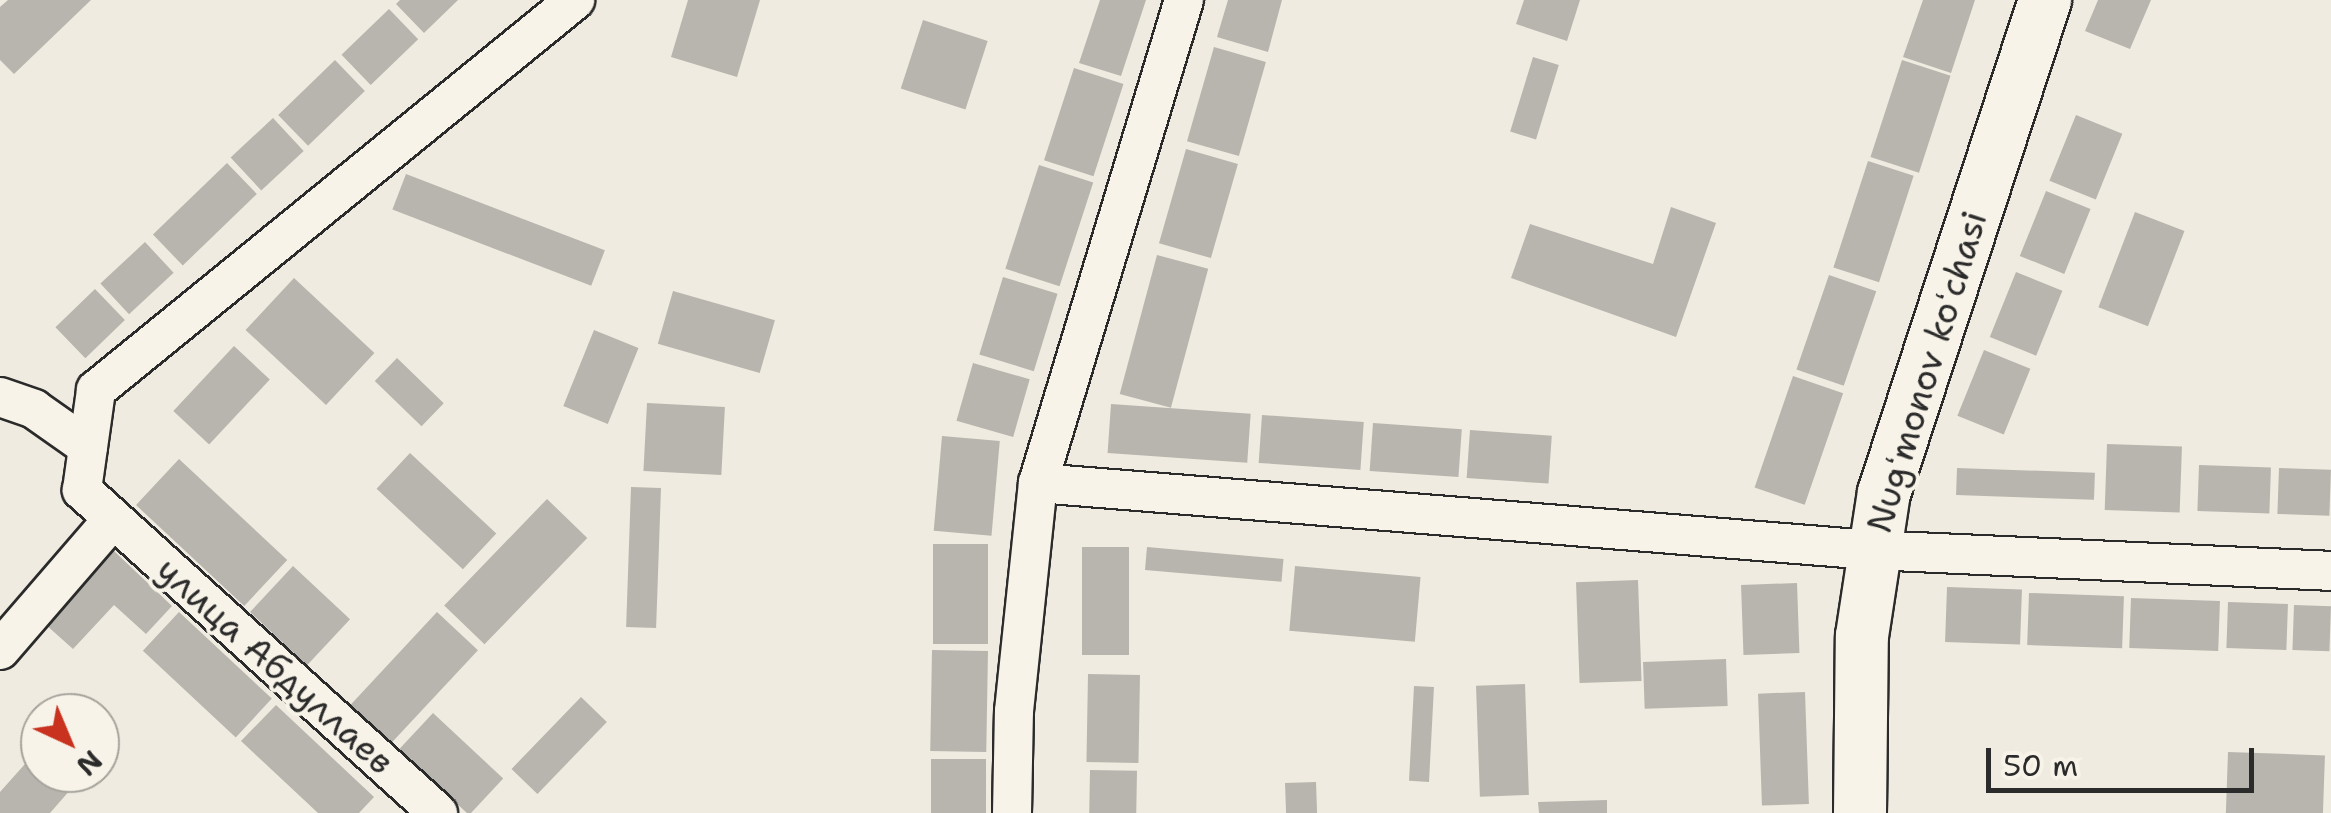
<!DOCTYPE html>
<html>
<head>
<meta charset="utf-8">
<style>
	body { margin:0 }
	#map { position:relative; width:2331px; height:813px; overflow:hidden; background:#efebe0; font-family:"Shantell Sans",sans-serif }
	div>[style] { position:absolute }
	.building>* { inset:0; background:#b8b5ae; transform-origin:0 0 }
	.roads { filter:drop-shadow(2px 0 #2b2b2b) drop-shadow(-2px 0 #2b2b2b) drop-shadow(0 2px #2b2b2b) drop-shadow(0 -2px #2b2b2b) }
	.minor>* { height:38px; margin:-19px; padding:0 19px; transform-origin:19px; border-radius:19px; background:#f7f3e8 }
	.secondary>* { height:52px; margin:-26px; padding:0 26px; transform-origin:26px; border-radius:26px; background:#f7f3e8 }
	span { translate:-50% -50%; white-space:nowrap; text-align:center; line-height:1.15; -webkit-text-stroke:8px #f7f3e8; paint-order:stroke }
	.street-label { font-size:35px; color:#2b2b2b }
	.north { position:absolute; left:20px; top:693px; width:100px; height:100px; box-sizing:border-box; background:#f7f3e8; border:2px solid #a5a39c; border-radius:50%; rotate:136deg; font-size:28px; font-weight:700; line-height:40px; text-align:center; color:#2b2b2b }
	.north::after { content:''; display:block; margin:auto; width:35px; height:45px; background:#c8321e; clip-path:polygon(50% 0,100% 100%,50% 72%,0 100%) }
	.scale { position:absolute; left:1986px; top:748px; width:268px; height:45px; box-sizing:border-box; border:5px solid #2b2b2b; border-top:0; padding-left:12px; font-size:30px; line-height:35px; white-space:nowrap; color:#2b2b2b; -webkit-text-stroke:8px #f7f3e8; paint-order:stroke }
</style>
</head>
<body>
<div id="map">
	<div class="building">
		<div style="clip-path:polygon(8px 0,91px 0,14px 74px,0 60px,0 7px)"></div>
		<div style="clip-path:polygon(400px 0,458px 0,424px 33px,396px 4px)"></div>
		<div style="clip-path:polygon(688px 0,760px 0,737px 77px,671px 57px)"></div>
		<div style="clip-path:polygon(1100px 0,1146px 0,1121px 76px,1079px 63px)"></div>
		<div style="clip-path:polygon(1228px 0,1282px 0,1268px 52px,1217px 37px)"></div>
		<div style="clip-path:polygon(1524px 0,1580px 0,1567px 41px,1516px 24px)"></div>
		<div style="clip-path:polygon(1923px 0,1975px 0,1951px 73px,1903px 57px)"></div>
		<div style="clip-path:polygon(2098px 0,2151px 0,2130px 49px,2085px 31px)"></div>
		<div style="left:389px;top:9px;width:42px;height:66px;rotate:46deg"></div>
		<div style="left:923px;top:20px;width:68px;height:72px;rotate:18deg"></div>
		<div style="left:1214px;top:47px;width:54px;height:98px;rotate:16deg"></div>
		<div style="left:1533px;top:57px;width:27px;height:78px;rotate:17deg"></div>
		<div style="left:335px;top:60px;width:43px;height:79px;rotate:46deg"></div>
		<div style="left:1902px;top:60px;width:51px;height:102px;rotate:18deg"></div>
		<div style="left:1074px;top:68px;width:52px;height:97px;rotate:18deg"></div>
		<div style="left:2076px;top:115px;width:50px;height:71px;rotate:22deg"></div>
		<div style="left:273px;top:118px;width:45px;height:58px;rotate:47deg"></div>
		<div style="left:1186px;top:149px;width:54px;height:98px;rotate:16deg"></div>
		<div style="left:1868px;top:161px;width:48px;height:112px;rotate:18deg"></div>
		<div style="left:227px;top:163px;width:43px;height:103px;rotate:46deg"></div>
		<div style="left:1039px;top:165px;width:57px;height:109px;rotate:18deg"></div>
		<div style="left:406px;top:174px;width:213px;height:38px;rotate:21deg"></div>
		<div style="left:2046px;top:191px;width:48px;height:70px;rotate:22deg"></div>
		<div style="clip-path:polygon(1671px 207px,1716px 223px,1676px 337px,1511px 278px,1530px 224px,1653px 264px)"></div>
		<div style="left:2135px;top:212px;width:53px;height:102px;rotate:21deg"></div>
		<div style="left:145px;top:242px;width:42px;height:61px;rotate:47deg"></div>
		<div style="left:1157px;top:255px;width:53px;height:144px;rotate:15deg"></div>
		<div style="left:2016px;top:272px;width:50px;height:70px;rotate:22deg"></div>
		<div style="left:1829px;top:275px;width:50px;height:100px;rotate:19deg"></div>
		<div style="left:1003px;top:277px;width:57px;height:81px;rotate:17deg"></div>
		<div style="left:294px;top:278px;width:110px;height:71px;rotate:43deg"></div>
		<div style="left:95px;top:289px;width:43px;height:55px;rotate:46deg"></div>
		<div style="left:673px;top:291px;width:106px;height:55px;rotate:16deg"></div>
		<div style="left:594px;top:330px;width:48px;height:82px;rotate:22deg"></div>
		<div style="left:234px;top:346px;width:49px;height:89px;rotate:43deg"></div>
		<div style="left:1984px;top:350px;width:50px;height:71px;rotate:22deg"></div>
		<div style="left:397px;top:358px;width:65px;height:32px;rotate:44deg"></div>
		<div style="left:973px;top:363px;width:59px;height:60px;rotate:16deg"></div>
		<div style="left:1793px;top:376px;width:53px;height:118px;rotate:19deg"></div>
		<div style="left:647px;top:403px;width:78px;height:68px;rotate:3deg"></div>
		<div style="left:1111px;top:404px;width:140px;height:49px;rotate:4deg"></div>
		<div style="left:1262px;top:415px;width:102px;height:48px;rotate:4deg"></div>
		<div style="left:1373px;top:423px;width:89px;height:48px;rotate:4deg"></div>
		<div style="left:1470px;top:430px;width:82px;height:48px;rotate:4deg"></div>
		<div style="left:942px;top:436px;width:58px;height:95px;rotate:5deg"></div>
		<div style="left:2107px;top:444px;width:75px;height:66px;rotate:2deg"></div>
		<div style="left:410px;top:453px;width:118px;height:49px;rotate:43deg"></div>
		<div style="left:179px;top:459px;width:148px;height:63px;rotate:43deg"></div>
		<div style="left:2199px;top:465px;width:72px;height:46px;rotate:2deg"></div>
		<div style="left:1957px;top:468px;width:138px;height:27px;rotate:2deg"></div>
		<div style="left:2279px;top:468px;width:52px;height:46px;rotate:2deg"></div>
		<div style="left:631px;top:487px;width:30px;height:140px;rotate:2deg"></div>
		<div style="left:547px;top:499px;width:56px;height:148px;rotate:44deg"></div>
		<div style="left:933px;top:544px;width:55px;height:100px"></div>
		<div style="left:1082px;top:547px;width:47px;height:108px"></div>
		<div style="left:1147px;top:547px;width:137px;height:23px;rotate:5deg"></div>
		<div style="clip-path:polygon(114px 551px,172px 606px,146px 634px,114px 605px,73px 649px,45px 624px)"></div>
		<div style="left:293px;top:566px;width:78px;height:63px;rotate:43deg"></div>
		<div style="left:1295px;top:566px;width:126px;height:65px;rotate:5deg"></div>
		<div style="left:1638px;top:580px;width:101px;height:62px;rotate:88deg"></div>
		<div style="left:1797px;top:583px;width:70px;height:56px;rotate:88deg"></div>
		<div style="left:1947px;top:587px;width:75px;height:55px;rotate:2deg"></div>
		<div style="left:2029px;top:593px;width:95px;height:52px;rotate:2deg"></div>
		<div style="left:2131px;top:598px;width:89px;height:50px;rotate:2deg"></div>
		<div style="left:2228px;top:602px;width:60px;height:46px;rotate:2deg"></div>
		<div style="left:2294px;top:605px;width:37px;height:45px;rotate:2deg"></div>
		<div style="left:179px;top:612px;width:127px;height:53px;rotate:43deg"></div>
		<div style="left:437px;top:612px;width:56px;height:127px;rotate:43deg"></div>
		<div style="left:988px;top:651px;width:101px;height:56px;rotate:91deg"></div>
		<div style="left:1726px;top:659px;width:47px;height:83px;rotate:88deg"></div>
		<div style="left:1088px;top:674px;width:52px;height:88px;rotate:1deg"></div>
		<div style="left:1525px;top:684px;width:111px;height:49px;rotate:88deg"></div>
		<div style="left:1414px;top:686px;width:20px;height:95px;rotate:3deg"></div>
		<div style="left:1805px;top:692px;width:112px;height:47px;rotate:88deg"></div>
		<div style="left:581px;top:697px;width:36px;height:100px;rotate:44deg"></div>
		<div style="clip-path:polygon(276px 705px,374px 797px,359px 813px,318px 813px,241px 741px)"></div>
		<div style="left:433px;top:713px;width:96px;height:50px;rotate:43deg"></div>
		<div style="left:2228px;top:752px;width:97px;height:61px;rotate:2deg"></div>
		<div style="clip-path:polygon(33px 755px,40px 773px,53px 773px,71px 789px,50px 813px,0 813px,0 792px)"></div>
		<div style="left:931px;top:759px;width:55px;height:54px"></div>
		<div style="left:1090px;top:770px;width:47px;height:43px;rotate:1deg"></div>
		<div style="left:1316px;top:782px;width:31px;height:31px;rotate:88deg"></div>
		<div style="clip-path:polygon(1607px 800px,1607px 813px,1539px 813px,1538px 802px)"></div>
	</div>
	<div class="roads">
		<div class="minor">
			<div style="left:0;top:397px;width:36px;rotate:19deg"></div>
			<div style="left:34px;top:409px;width:66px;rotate:35.1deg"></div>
			<div style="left:1038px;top:483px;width:836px;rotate:4.6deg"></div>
			<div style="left:1871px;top:550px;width:460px;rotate:2.6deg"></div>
			<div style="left:0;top:650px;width:173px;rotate:-49.2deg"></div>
			<div style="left:438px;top:813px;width:481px;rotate:-137.8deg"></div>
			<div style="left:82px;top:490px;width:101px;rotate:-82deg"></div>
			<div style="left:96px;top:390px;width:618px;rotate:-39.15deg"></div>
			<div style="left:1012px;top:813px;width:102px;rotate:-88.9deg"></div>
			<div style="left:1014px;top:711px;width:229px;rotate:-84deg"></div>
			<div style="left:1038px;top:483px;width:505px;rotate:-73.18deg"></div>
		</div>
		<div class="secondary">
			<div style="left:1860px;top:813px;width:177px;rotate:-89.4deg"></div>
			<div style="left:1862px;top:636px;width:145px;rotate:-81.3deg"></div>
			<div style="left:1884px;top:493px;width:519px;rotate:-71.91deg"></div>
		</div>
	</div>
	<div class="street-label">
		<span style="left:1927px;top:372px;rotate:-73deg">Nugʻmonov koʻchasi</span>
		<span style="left:275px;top:666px;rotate:42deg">улица Абдуллаев</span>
	</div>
	<div class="north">N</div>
	<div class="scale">50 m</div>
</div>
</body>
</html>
